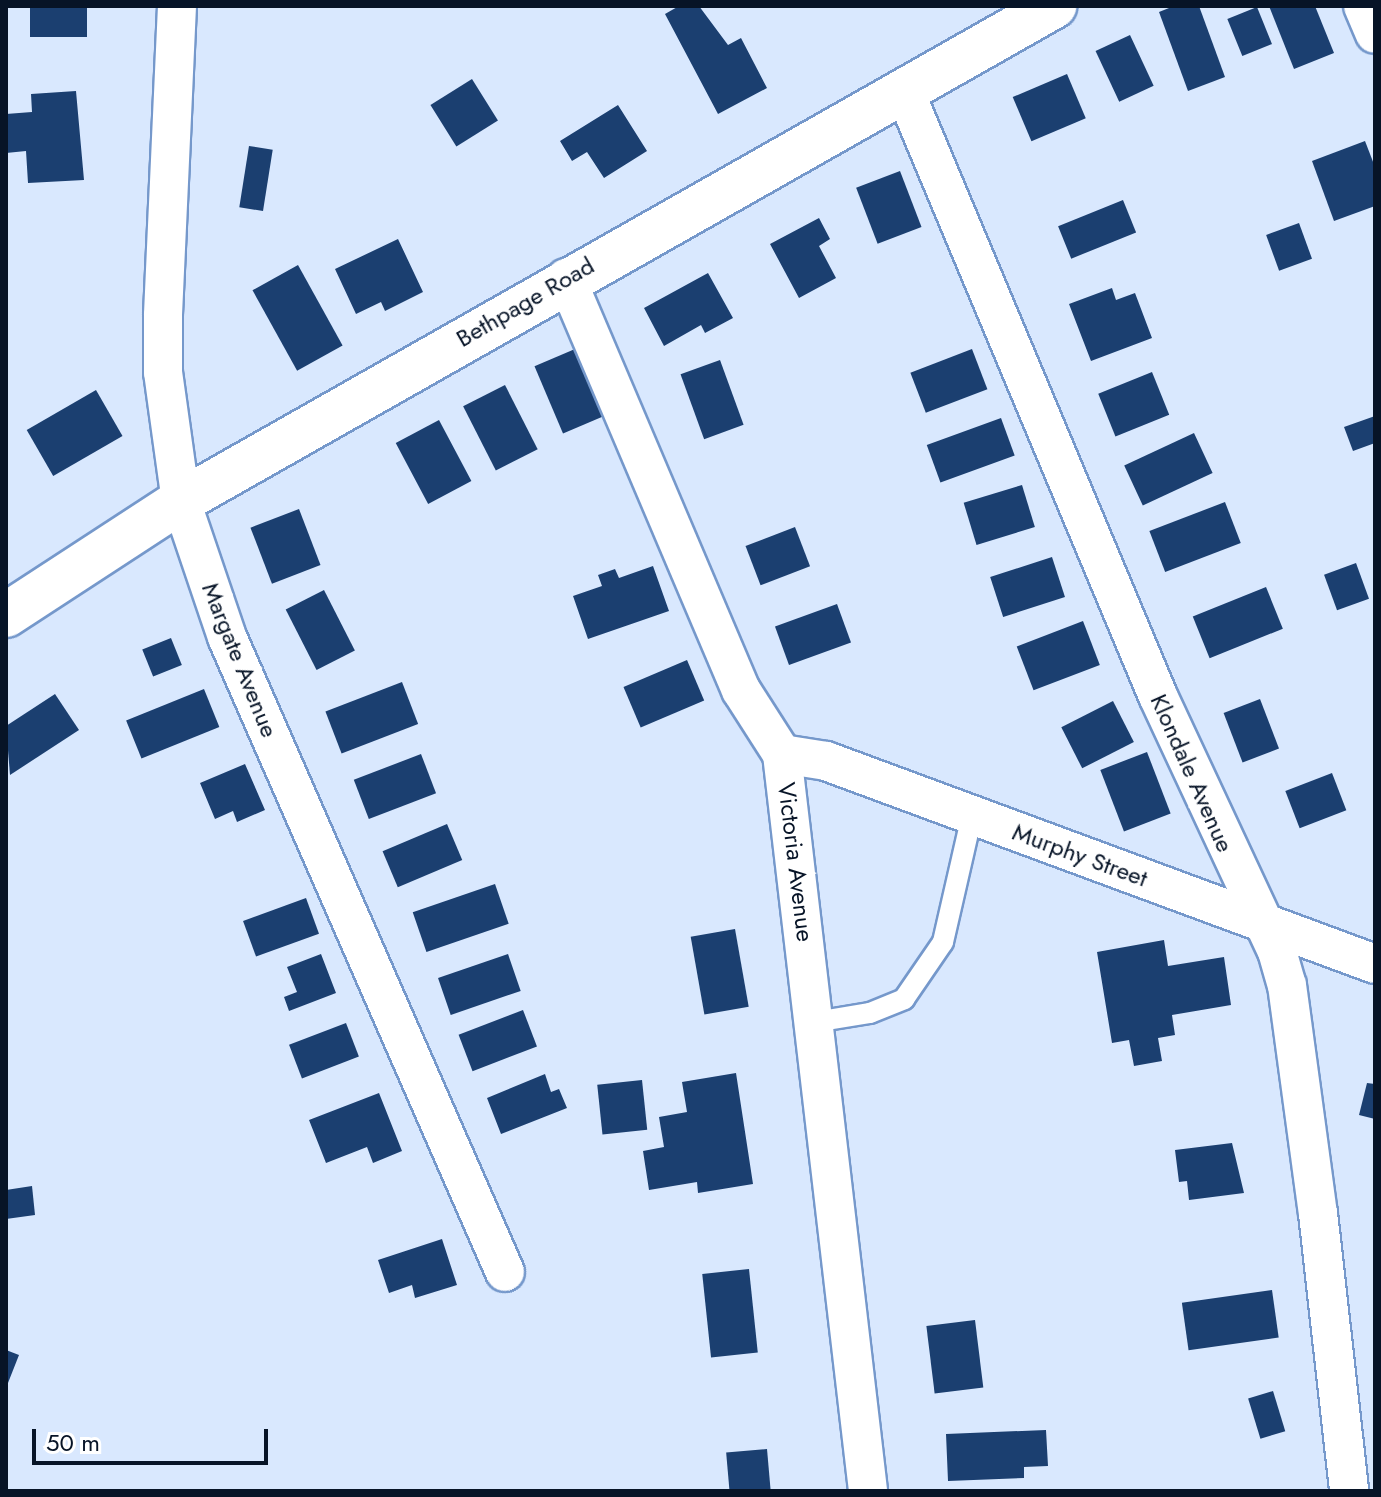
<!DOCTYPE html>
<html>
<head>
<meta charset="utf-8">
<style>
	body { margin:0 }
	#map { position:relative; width:1381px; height:1497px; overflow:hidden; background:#d9e8fe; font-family:Jost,sans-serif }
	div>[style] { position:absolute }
	.building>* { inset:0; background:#1b3f70; transform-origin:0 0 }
	.roads { filter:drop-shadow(2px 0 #7598cb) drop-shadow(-2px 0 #7598cb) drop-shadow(0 2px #7598cb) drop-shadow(0 -2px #7598cb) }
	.service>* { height:20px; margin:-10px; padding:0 10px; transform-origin:10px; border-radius:10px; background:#fff }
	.minor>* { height:38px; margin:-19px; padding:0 19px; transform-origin:19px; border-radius:19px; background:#fff }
	.tertiary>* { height:44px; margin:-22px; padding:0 22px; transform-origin:22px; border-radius:22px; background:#fff }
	span { translate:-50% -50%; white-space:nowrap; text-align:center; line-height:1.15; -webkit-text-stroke:8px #fff; paint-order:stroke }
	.street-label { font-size:24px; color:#071427 }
	.frame { position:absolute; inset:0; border:8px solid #071427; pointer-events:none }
	.scale { position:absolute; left:32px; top:1429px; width:236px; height:36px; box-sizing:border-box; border:4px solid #071427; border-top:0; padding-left:10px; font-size:24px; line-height:28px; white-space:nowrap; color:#071427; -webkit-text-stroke:6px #fff; paint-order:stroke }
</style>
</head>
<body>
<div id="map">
	<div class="building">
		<div style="left:30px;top:6px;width:57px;height:31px"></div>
		<div style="clip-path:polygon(679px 6px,699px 6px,728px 45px,741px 38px,767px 88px,718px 114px,665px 14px)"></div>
		<div style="clip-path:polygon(1174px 6px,1199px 6px,1225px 77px,1188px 91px,1159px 12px)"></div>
		<div style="clip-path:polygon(1269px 6px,1315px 6px,1334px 53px,1294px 69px)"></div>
		<div style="left:1257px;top:7px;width:40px;height:32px;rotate:68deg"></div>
		<div style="left:1130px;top:35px;width:56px;height:38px;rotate:65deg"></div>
		<div style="left:1067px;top:74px;width:48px;height:59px;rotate:67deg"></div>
		<div style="left:472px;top:79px;width:49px;height:49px;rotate:58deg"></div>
		<div style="clip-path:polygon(76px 91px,84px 180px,28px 183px,26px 151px,6px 153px,6px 114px,32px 112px,31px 94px)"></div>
		<div style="clip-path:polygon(618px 105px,647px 151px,604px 178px,587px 152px,572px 161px,560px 141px)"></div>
		<div style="clip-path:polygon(1365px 141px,1375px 167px,1375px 206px,1334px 221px,1312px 161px)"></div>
		<div style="left:249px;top:146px;width:24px;height:62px;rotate:9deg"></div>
		<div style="left:900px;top:171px;width:60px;height:47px;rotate:69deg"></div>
		<div style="left:1123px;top:200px;width:35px;height:70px;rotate:68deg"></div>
		<div style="clip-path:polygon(819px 218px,830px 239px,819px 246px,836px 278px,799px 298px,770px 244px)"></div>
		<div style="left:1299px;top:223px;width:38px;height:35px;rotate:70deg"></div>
		<div style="clip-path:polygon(398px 239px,423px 292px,385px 311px,381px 302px,356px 314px,335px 269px)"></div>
		<div style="left:298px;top:265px;width:92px;height:52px;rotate:61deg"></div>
		<div style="clip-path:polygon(708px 273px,733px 318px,705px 333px,701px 325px,664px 346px,644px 308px)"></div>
		<div style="clip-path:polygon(1112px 288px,1116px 300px,1135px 293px,1152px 338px,1091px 361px,1069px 304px)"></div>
		<div style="left:575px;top:349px;width:73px;height:44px;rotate:67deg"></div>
		<div style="left:972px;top:349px;width:43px;height:66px;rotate:69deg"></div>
		<div style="left:720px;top:360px;width:69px;height:42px;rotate:70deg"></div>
		<div style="left:1152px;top:372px;width:46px;height:58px;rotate:68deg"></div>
		<div style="left:505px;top:385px;width:72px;height:47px;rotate:63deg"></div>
		<div style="left:96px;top:390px;width:53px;height:80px;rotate:60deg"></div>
		<div style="clip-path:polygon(1375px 416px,1375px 443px,1353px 451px,1344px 427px)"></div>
		<div style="left:1001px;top:418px;width:40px;height:79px;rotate:70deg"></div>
		<div style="left:439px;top:420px;width:69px;height:49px;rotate:62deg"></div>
		<div style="left:1194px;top:433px;width:44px;height:77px;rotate:65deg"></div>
		<div style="left:1022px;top:485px;width:44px;height:61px;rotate:73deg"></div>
		<div style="left:1225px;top:502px;width:44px;height:81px;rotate:69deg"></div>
		<div style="left:299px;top:509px;width:60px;height:52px;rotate:69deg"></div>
		<div style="left:795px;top:527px;width:42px;height:53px;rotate:69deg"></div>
		<div style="left:1052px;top:557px;width:42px;height:65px;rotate:72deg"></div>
		<div style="left:1356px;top:563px;width:38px;height:34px;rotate:70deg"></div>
		<div style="clip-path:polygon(653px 566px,669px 611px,588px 639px,573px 596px,602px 586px,598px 575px,615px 569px,619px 578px)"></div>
		<div style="left:1266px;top:587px;width:45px;height:79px;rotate:68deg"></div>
		<div style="left:324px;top:590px;width:68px;height:43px;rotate:63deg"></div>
		<div style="left:837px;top:604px;width:41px;height:66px;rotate:70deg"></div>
		<div style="left:1083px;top:621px;width:47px;height:71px;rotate:69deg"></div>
		<div style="left:171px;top:638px;width:29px;height:31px;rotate:68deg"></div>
		<div style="left:687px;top:660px;width:44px;height:69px;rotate:67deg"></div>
		<div style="left:402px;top:682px;width:45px;height:82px;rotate:69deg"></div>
		<div style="left:204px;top:689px;width:41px;height:84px;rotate:68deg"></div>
		<div style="clip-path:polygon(55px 694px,79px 730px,10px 775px,6px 726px)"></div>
		<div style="left:1260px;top:699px;width:53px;height:39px;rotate:69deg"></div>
		<div style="left:1113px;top:701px;width:46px;height:58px;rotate:63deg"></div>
		<div style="left:1147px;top:752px;width:66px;height:50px;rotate:69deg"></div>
		<div style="left:421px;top:754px;width:42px;height:72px;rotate:69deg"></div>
		<div style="clip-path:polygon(245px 764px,265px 810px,237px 822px,233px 811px,215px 819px,200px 783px)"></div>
		<div style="left:1332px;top:773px;width:40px;height:50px;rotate:69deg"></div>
		<div style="left:447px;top:824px;width:39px;height:70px;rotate:67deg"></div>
		<div style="left:495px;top:884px;width:42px;height:87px;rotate:71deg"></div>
		<div style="left:306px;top:898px;width:38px;height:67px;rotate:70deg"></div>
		<div style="left:735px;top:929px;width:79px;height:45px;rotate:80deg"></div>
		<div style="clip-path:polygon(1164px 940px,1168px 966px,1224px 957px,1231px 1005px,1172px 1015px,1175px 1035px,1158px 1038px,1162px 1061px,1134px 1066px,1129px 1040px,1112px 1043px,1097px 952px)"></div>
		<div style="clip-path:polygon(321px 954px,336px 993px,289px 1011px,284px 997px,297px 992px,287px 967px)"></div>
		<div style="left:508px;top:954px;width:39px;height:74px;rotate:71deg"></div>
		<div style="left:523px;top:1010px;width:39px;height:69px;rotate:69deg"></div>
		<div style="left:346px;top:1023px;width:36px;height:61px;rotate:69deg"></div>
		<div style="clip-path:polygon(736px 1073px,753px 1184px,698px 1193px,697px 1182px,649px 1190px,643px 1151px,664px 1147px,659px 1117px,687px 1112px,682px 1082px)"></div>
		<div style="clip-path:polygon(545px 1074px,551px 1092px,559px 1089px,567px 1108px,501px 1134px,487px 1098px)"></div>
		<div style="left:642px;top:1080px;width:50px;height:45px;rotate:84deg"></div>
		<div style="clip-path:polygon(1367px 1083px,1375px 1084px,1375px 1119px,1359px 1115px)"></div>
		<div style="clip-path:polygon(379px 1093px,402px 1151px,373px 1163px,367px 1147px,326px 1163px,309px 1120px)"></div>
		<div style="clip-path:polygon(1232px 1143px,1244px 1193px,1189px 1200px,1187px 1181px,1179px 1182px,1175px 1150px)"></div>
		<div style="clip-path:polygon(32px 1186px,35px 1215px,6px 1219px,6px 1190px)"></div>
		<div style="clip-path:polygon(442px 1239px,457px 1285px,415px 1298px,412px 1285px,389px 1293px,378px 1260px)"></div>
		<div style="left:749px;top:1269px;width:84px;height:47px;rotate:84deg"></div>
		<div style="left:1272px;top:1290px;width:48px;height:91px;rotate:82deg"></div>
		<div style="left:975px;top:1320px;width:68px;height:49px;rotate:83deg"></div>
		<div style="clip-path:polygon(6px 1350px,19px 1355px,6px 1388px)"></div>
		<div style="left:1273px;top:1391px;width:42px;height:26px;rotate:73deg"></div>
		<div style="clip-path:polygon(1046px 1430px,1048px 1466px,1024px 1467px,1024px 1478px,948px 1481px,946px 1434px)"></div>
		<div style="left:767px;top:1449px;width:42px;height:41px;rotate:85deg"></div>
	</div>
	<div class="roads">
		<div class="service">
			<div style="left:815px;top:1022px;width:56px;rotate:-9.3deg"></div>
			<div style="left:870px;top:1013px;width:37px;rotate:-22deg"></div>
			<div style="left:904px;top:999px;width:69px;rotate:-55.6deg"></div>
			<div style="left:943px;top:942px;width:130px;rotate:-77.1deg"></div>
		</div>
		<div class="minor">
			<div style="left:177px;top:6px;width:310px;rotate:92.6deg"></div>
			<div style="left:163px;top:316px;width:56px;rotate:90deg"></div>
			<div style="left:163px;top:372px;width:130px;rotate:82.1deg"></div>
			<div style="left:181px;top:501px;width:144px;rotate:71.3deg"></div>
			<div style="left:227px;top:637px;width:693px;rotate:66.36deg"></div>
			<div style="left:1363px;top:6px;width:30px;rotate:67deg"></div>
			<div style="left:904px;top:90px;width:657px;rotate:67.26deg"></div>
			<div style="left:1158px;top:696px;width:281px;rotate:65deg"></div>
			<div style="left:1277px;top:951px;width:35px;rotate:74deg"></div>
			<div style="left:1287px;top:985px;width:230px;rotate:82.3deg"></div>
			<div style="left:1318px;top:1213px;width:280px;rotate:83.6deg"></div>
			<div style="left:566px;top:278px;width:448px;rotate:67deg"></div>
			<div style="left:741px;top:690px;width:76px;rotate:57.4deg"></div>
			<div style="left:782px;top:754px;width:742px;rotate:83.34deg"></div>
			<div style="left:782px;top:754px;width:45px;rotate:9deg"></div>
			<div style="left:826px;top:761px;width:585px;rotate:20.29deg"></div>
		</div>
		<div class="tertiary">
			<div style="left:6px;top:615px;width:209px;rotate:-33.1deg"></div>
			<div style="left:181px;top:501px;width:1004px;rotate:-29.55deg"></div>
		</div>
	</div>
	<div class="street-label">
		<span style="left:525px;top:302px;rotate:-30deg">Bethpage Road</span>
		<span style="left:240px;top:660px;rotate:68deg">Margate Avenue</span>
		<span style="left:1192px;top:773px;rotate:66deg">Klondale Avenue</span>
		<span style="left:1080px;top:855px;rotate:20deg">Murphy Street</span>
		<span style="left:796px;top:862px;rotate:83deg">Victoria Avenue</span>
	</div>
	<div class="frame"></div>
	<div class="scale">50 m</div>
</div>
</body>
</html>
